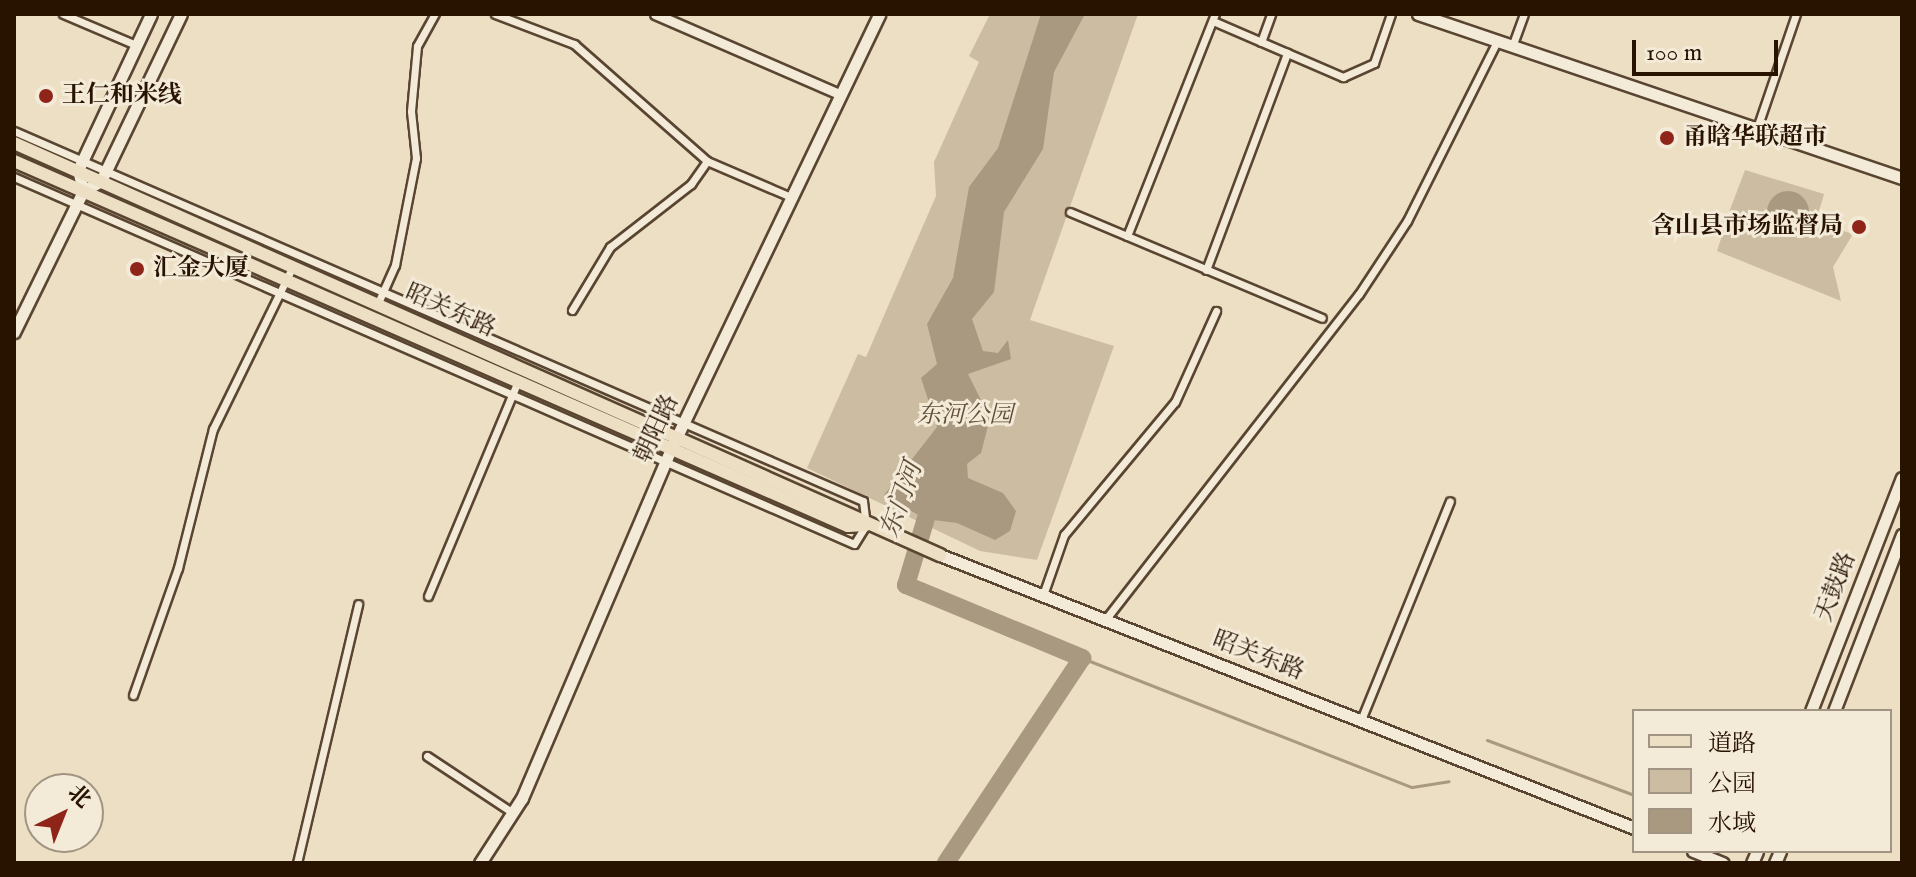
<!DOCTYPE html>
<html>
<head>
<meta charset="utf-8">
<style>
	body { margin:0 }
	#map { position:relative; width:1916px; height:877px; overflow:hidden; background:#eddfc3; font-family:"IM FELL English","Noto Serif SC",serif }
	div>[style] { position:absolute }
	.green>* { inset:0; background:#ccbca2 }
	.water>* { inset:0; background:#aa9981 }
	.round { border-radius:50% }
	.stream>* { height:3px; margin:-1.5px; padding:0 1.5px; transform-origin:1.5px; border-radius:1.5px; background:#aa9981 }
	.river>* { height:18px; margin:-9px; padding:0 9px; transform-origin:9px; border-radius:9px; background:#aa9981 }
	.roads { filter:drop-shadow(2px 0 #594531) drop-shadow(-2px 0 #594531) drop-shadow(0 2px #594531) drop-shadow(0 -2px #594531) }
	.minor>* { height:7px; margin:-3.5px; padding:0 3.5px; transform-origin:3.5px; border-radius:3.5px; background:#f3ead8 }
	.tertiary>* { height:9px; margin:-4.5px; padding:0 4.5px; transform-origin:4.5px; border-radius:4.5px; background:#f3ead8 }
	.secondary>* { height:11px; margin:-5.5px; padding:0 5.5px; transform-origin:5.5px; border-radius:5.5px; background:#f3ead8 }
	.primary>* { height:12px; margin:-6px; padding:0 6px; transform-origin:6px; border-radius:6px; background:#eddfc3 }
	.dots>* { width:22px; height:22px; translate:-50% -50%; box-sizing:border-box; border:4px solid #f3ead8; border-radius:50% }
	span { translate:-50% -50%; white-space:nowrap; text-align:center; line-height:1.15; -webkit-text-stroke:6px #f3ead8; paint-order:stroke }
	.poi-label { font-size:24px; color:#281200; font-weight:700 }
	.left { translate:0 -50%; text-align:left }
	.right { translate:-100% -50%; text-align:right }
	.street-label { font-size:24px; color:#281200 }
	.park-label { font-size:24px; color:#614e39; font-style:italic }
	.water-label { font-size:26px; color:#624f3a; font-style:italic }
	.frame { position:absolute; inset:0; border:16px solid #281200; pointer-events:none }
	.legend { position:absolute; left:1632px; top:709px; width:260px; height:144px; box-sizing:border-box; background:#f3ead8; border:2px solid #a29482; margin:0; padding:10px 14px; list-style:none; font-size:24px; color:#281200 }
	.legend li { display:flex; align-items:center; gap:16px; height:40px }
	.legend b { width:40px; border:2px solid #a29482 }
	.north { position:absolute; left:24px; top:773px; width:80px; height:80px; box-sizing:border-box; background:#f3ead8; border:2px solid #a29482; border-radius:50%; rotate:43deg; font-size:22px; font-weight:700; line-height:32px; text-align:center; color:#281200 }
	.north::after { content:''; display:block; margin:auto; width:28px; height:36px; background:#8f2418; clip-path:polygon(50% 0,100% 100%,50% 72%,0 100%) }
	.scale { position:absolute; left:1632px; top:40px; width:146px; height:36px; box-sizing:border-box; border:4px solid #281200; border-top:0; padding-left:10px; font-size:24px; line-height:28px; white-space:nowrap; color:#281200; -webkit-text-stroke:6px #f3ead8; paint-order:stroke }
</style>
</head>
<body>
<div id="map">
	<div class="green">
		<div style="clip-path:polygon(990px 14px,1138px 14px,1030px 320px,1114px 346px,1037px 560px,980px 551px,807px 468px,858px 354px,866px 357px,936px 196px,934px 162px,979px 62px,969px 56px)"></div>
		<div style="clip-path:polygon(1745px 170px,1824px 194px,1816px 222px,1853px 234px,1833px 267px,1841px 301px,1717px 251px,1728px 217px,1744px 221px,1728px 215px)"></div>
	</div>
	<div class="water">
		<div style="clip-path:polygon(1041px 14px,1085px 14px,1054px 72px,1043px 149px,1004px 212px,994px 292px,972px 319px,983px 351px,998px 353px,1008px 340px,1011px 359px,968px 374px,990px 418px,981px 453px,967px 464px,968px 478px,1003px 493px,1016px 511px,1010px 531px,995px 540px,957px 523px,925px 519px,884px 495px,937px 427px,921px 378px,937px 364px,927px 324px,953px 278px,969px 187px,998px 148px)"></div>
		<div class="round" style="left:1767px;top:191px;width:42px;height:42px"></div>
	</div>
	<div class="stream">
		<div style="left:1082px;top:658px;width:354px;rotate:21.4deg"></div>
		<div style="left:1412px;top:787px;width:37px;rotate:-9deg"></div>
		<div style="left:1487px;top:740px;width:157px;rotate:20.5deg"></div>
	</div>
	<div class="river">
		<div style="left:932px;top:498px;width:91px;rotate:106.6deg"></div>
		<div style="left:906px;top:585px;width:191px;rotate:22.5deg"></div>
		<div style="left:1082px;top:658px;width:246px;rotate:123.6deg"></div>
	</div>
	<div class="roads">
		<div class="minor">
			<div style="left:63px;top:14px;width:79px;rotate:23deg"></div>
			<div style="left:495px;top:14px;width:85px;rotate:20.8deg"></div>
			<div style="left:574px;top:44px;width:177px;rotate:41.3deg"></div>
			<div style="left:707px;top:161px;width:91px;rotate:23.2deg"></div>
			<div style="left:1213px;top:21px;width:142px;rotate:23.3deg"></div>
			<div style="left:1343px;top:77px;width:34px;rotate:-24deg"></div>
			<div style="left:1374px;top:63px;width:52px;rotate:-70.9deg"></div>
			<div style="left:1261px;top:42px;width:30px;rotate:-70deg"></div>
			<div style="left:1513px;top:44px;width:32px;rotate:-70deg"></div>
			<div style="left:1757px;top:128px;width:120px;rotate:-71.1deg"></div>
			<div style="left:14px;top:131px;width:926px;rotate:23.55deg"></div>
			<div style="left:863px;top:501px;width:24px;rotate:83deg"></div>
			<div style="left:866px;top:525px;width:22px;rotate:122deg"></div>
			<div style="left:854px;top:544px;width:917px;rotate:-156.4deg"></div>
			<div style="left:1070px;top:212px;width:273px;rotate:22.8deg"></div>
			<div style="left:1127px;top:236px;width:239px;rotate:-68.4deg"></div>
			<div style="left:1206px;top:270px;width:232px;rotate:-69.5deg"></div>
			<div style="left:378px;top:303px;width:42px;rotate:-65.9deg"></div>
			<div style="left:395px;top:265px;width:109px;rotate:-78.9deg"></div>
			<div style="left:416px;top:158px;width:47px;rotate:-96.1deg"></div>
			<div style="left:411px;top:111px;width:65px;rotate:-84.7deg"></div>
			<div style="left:417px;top:46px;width:37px;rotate:-61deg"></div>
			<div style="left:572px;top:310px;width:74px;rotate:-58.9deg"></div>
			<div style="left:610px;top:247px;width:103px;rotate:-37.9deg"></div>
			<div style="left:691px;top:184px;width:28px;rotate:-55deg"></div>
			<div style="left:1043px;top:595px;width:64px;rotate:-70.7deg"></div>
			<div style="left:1064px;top:535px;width:173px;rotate:-50.2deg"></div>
			<div style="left:1175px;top:402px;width:100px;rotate:-65.7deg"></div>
			<div style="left:428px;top:596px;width:233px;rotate:-67.3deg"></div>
			<div style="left:1105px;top:620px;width:413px;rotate:-52.1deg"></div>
			<div style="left:1359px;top:294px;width:87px;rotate:-56.7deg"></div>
			<div style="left:1407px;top:221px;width:203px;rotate:-63.4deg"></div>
			<div style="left:133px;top:695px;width:135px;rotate:-70.5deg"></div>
			<div style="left:178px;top:568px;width:143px;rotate:-75.9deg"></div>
			<div style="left:213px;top:429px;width:182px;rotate:-63.9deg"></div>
			<div style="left:1361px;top:720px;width:236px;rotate:-67.9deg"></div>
			<div style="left:427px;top:756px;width:103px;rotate:33.5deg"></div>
			<div style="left:297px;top:863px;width:266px;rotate:-76.7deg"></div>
		</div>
		<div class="tertiary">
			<div style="left:655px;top:14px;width:203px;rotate:23.5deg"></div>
		</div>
		<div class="secondary">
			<div style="left:1418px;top:14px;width:511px;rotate:18.72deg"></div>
			<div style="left:83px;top:191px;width:21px;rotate:-29deg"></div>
			<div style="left:101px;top:181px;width:185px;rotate:-64.4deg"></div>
			<div style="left:83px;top:191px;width:22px;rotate:-103deg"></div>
			<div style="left:78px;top:170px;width:172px;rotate:-64.9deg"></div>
			<div style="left:14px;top:332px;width:157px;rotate:-63.9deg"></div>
			<div style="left:940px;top:555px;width:746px;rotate:21.47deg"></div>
			<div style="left:1811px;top:711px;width:250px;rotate:-68.7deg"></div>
			<div style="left:1834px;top:711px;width:189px;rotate:-68.9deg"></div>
			<div style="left:1693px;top:851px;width:32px;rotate:22deg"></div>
			<div style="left:480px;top:863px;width:77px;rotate:-57.1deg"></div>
			<div style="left:522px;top:798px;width:379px;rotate:-66.9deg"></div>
			<div style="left:671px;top:449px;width:482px;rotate:-64.4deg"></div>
			<div style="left:1752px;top:863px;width:13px;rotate:-67deg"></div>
			<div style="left:1775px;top:863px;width:13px;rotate:-67deg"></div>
		</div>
		<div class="primary">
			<div style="left:14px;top:143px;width:1014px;rotate:23.99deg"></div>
			<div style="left:14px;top:161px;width:910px;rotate:23.64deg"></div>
			<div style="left:848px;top:526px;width:18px;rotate:-3deg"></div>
		</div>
	</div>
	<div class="dots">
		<div style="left:46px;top:96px;background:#8f2418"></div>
		<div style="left:1667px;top:138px;background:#8f2418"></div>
		<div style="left:1859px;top:227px;background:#8f2418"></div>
		<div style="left:137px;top:269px;background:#8f2418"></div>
	</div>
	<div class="poi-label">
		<span class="left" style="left:62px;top:96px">王仁和米线</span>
		<span class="left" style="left:1683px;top:138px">甬晗华联超市</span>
		<span class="right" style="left:1843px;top:227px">含山县市场监督局</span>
		<span class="left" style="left:153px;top:269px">汇金大厦</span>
	</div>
	<div class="street-label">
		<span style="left:450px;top:311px;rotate:24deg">昭关东路</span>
		<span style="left:657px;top:429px;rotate:-65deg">朝阳路</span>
		<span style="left:1836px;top:587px;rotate:-69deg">天鼓路</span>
		<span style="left:1258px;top:656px;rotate:21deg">昭关东路</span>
	</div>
	<div class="park-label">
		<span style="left:965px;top:416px">东河公园</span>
	</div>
	<div class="water-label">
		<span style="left:902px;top:500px;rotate:-71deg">东门河</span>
	</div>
	<div class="frame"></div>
	<ul class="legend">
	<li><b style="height:10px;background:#eddfc3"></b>道路</li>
	<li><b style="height:22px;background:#ccbca2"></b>公园</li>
	<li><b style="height:22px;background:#aa9981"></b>水域</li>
	</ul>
	<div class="north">北</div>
	<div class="scale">100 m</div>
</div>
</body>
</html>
